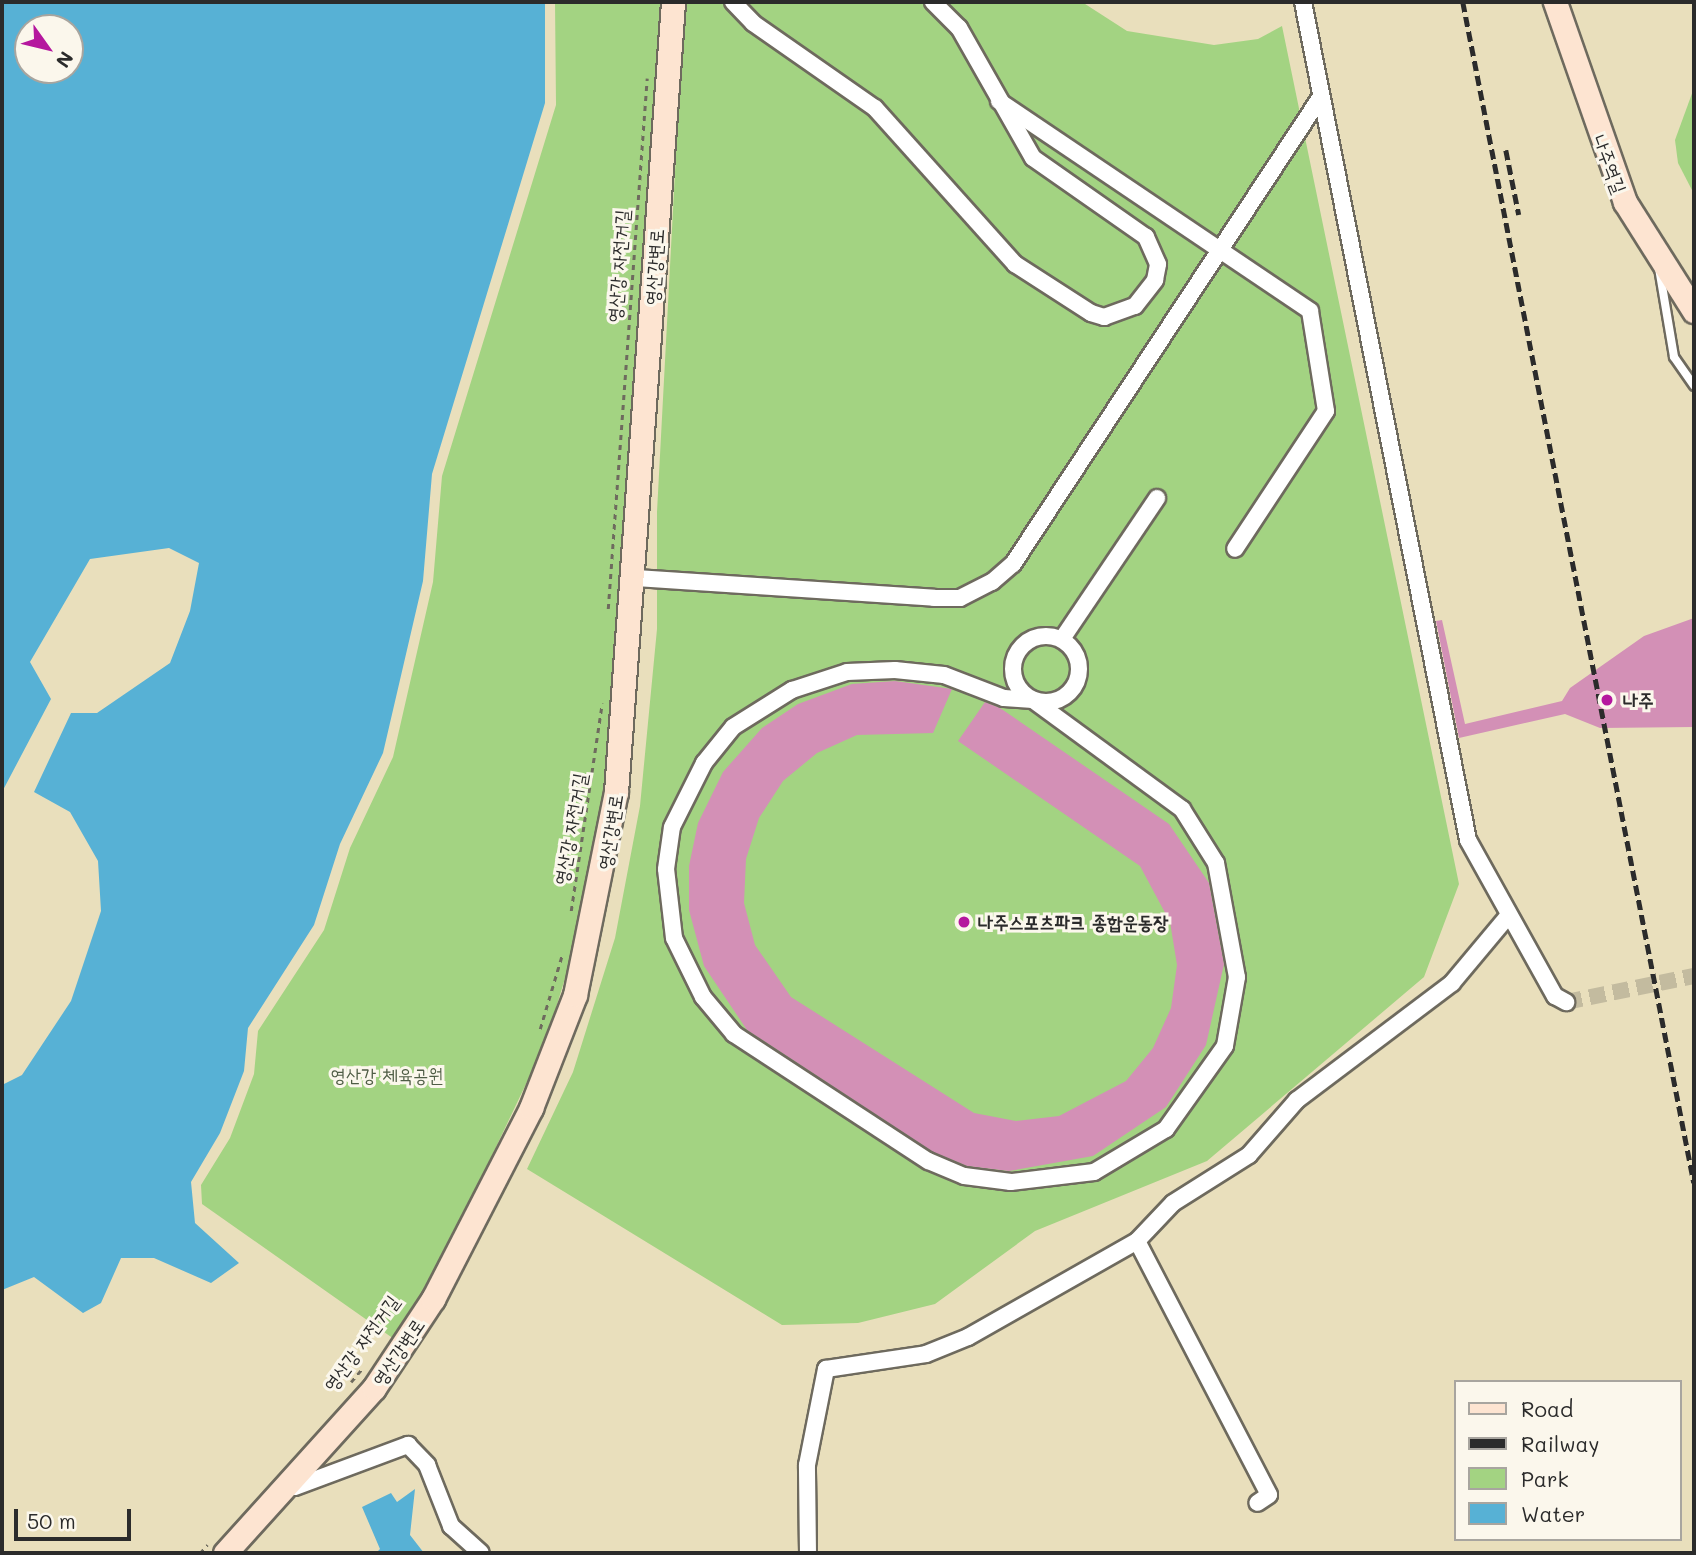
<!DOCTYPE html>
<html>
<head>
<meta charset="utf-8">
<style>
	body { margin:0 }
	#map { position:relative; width:1696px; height:1555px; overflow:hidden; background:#e9dfbc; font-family:Mali,"Poor Story",sans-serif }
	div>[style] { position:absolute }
	.green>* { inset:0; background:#a3d382 }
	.water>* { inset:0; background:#57b1d5 }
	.building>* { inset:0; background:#d390b6 }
	.street-tunnel>* { height:16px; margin-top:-8px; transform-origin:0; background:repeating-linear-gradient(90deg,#c3bb9f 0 16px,transparent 0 24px) }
	.path>* { height:2.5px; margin-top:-1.25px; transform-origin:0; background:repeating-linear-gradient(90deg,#6e6a5e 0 5px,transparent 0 10px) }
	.roads { filter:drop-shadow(2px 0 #6e6a5e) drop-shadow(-2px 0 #6e6a5e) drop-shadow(0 2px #6e6a5e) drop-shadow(0 -2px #6e6a5e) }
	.lane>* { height:8px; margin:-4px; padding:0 4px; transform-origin:4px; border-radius:4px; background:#fff }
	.street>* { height:16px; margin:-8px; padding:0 8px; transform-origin:8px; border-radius:8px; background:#fff }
	.street>.ring { margin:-8px; padding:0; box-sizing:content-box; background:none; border:16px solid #fff; border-radius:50% }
	.secondary>* { height:23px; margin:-11.5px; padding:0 11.5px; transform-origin:11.5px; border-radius:11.5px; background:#fde4d1 }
	.rail>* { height:4.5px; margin-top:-2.25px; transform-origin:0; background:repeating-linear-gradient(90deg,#2b2b2b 0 10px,transparent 0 15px) }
	.dots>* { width:19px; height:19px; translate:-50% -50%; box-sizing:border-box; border:4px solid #fbf7ec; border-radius:50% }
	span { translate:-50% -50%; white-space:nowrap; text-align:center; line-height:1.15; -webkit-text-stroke:6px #fbf7ec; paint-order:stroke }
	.street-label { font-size:19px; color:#2b2b2b }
	.poi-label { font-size:19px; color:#2b2b2b; font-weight:700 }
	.left { translate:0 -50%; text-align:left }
	.park-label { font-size:19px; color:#4f5d45 }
	.frame { position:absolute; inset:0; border:4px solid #2b2b2b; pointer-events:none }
	.legend { position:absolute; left:1454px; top:1380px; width:228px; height:161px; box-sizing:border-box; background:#fbf7ec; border:2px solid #a8a59f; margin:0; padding:9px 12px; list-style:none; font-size:21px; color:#2b2b2b }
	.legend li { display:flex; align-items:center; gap:14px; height:35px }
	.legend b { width:35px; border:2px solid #a8a59f }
	.north { position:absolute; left:14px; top:14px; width:70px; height:70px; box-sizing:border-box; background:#fbf7ec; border:2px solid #a8a59f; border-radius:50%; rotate:124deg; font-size:19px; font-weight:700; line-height:28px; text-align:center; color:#2b2b2b }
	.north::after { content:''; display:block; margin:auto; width:24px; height:32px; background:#b5179e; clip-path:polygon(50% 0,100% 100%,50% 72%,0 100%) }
	.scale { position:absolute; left:14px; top:1509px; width:117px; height:32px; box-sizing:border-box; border:4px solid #2b2b2b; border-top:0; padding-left:9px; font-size:21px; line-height:24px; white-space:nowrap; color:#2b2b2b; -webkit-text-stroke:5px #fbf7ec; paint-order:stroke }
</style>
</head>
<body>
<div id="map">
	<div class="green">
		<div style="clip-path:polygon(555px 2px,661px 2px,605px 791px,577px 939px,545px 1044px,447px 1250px,394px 1339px,202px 1204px,201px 1185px,230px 1138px,254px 1074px,258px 1031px,324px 930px,350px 848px,393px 757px,433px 582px,442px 476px,556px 105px)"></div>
		<div style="clip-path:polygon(684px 2px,1082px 2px,1127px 31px,1214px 45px,1258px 39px,1282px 26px,1459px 884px,1424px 977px,1207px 1161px,1035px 1231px,935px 1304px,858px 1323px,782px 1325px,527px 1169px,573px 1072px,615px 938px,640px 806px,657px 629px,657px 512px)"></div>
		<div style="clip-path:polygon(1694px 88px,1694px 194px,1678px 163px,1675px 140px)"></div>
	</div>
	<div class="water">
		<div style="clip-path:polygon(evenodd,2px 2px,545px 2px,545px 103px,432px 474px,423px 581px,383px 753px,340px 844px,314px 925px,248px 1028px,244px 1071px,220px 1133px,191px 1182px,195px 1223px,239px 1263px,211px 1283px,154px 1258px,121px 1258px,101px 1303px,83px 1313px,34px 1277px,2px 1290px,2px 1085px,22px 1075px,71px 1001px,101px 911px,98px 861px,70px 812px,34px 792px,71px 713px,97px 713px,170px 663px,190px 611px,199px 563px,169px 548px,90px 559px,30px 662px,51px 699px,2px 792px,2px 2px,28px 28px,70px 28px,70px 70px,28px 70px,28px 28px)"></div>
		<div style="clip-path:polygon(415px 1489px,410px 1535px,424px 1553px,376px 1553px,380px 1549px,362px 1507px,391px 1493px,397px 1502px)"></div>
	</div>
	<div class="building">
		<div style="clip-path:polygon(1694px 618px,1694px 727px,1600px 728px,1565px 714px,1459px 738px,1436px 621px,1442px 620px,1465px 724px,1562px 701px,1570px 688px,1644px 636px)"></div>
		<div style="clip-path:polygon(895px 681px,952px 689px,933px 733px,857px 735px,817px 753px,783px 781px,759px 818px,746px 859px,744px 903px,755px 945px,791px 997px,974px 1113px,1016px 1121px,1059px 1116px,1126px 1081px,1153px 1048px,1171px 1008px,1177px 965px,1170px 922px,1140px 866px,958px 741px,985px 702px,1000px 708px,1169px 824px,1209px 883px,1224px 964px,1206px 1045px,1166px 1107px,1093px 1156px,1009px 1171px,967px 1166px,933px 1152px,747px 1030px,704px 966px,689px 910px,689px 866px,698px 823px,723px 772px,762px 728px,798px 704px,852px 684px)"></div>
	</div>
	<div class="street-tunnel">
		<div style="left:1566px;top:1002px;width:131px;rotate:-11.5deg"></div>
	</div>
	<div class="path">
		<div style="left:608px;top:609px;width:532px;rotate:-85.8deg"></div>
		<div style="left:571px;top:911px;width:210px;rotate:-81.5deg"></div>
		<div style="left:540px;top:1029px;width:77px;rotate:-73.4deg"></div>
		<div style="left:351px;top:1382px;width:17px;rotate:-50deg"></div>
		<div style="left:200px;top:1553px;width:11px;rotate:-49deg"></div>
	</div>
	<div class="roads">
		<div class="lane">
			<div style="left:1659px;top:268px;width:90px;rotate:80.4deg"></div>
			<div style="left:1674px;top:357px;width:35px;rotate:55deg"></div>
		</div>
		<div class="street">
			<div style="left:733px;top:2px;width:29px;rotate:46deg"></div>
			<div style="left:753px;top:23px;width:149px;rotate:34.9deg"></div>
			<div style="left:875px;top:108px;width:210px;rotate:48.1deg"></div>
			<div style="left:1015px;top:264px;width:90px;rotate:32.8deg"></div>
			<div style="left:1091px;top:313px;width:14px;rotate:17deg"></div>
			<div style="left:1104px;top:317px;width:33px;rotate:-20deg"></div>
			<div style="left:1135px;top:306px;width:33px;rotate:-52deg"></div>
			<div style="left:1155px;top:280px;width:16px;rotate:-79deg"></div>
			<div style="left:1158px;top:264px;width:30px;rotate:-114deg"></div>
			<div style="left:1146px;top:237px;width:138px;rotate:-145deg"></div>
			<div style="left:1033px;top:158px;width:150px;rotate:-119.6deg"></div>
			<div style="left:959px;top:28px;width:37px;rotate:-135deg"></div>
			<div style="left:1303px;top:2px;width:854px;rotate:78.86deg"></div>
			<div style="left:1468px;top:840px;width:179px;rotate:60.9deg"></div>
			<div style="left:1555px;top:996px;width:13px;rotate:29deg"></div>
			<div style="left:999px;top:101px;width:375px;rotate:34deg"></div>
			<div style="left:1310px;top:311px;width:101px;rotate:80.9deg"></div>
			<div style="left:1326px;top:411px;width:165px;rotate:123.4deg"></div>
			<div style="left:636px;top:578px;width:299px;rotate:3.8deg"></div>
			<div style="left:934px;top:598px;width:26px"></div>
			<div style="left:960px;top:598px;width:36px;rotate:-27deg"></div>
			<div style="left:992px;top:582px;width:28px;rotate:-41deg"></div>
			<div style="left:1013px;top:564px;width:558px;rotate:-56.62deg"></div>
			<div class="ring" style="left:1013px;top:636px;width:50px;height:50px"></div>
			<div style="left:1062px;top:639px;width:170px;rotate:-56deg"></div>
			<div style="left:895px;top:670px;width:49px;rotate:5.8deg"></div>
			<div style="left:944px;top:675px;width:64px;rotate:21deg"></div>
			<div style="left:1004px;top:698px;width:29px;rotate:4deg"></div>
			<div style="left:1033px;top:700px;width:185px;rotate:36.2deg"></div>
			<div style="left:1182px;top:809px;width:64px;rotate:57.8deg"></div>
			<div style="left:1216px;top:863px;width:116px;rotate:79.6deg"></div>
			<div style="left:1237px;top:977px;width:70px;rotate:99.9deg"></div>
			<div style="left:1225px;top:1046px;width:102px;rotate:125.4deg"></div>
			<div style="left:1166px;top:1129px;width:84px;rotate:149.2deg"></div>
			<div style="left:1094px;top:1172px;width:84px;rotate:173.1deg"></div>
			<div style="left:1011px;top:1182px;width:47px;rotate:-172.7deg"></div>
			<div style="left:964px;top:1176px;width:39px;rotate:-157deg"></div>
			<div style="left:928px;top:1161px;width:232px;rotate:-146.8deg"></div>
			<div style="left:734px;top:1034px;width:48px;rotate:-130deg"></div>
			<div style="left:703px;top:997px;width:66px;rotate:-116.2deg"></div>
			<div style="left:674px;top:938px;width:69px;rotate:-96.6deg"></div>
			<div style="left:666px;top:869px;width:42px;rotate:-81.9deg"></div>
			<div style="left:672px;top:827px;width:72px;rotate:-63.4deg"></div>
			<div style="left:704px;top:763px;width:46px;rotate:-51.1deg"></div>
			<div style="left:733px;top:727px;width:70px;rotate:-32.1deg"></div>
			<div style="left:792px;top:690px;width:58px;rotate:-18.1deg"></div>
			<div style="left:847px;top:672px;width:48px;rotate:-2.4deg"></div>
			<div style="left:1137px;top:1241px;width:286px;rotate:62.5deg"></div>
			<div style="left:1269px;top:1495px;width:14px;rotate:146deg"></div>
			<div style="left:295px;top:1487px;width:121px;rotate:-20.4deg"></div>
			<div style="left:408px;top:1445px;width:28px;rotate:46deg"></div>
			<div style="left:427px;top:1465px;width:66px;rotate:68.5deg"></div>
			<div style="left:451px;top:1526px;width:40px;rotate:42deg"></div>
			<div style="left:808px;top:1553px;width:88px;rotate:-90.7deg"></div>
			<div style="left:807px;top:1465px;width:98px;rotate:-78.8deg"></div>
			<div style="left:826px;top:1369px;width:101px;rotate:-8.5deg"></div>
			<div style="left:926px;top:1354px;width:45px;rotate:-22deg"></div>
			<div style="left:968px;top:1337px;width:194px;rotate:-29.6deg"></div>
			<div style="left:1137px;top:1241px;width:52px;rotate:-46.5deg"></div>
			<div style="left:1173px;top:1203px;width:90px;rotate:-32.3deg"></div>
			<div style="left:1249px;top:1155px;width:73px;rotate:-48.9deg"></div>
			<div style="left:1297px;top:1100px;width:194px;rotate:-37deg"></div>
			<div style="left:1452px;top:983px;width:87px;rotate:-50.1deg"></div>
		</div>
		<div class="secondary">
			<div style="left:1555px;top:2px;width:212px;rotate:70.7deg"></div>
			<div style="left:1625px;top:202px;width:129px;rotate:57.7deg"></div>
			<div style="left:225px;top:1553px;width:222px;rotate:-47.9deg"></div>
			<div style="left:374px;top:1388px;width:107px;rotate:-56.5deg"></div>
			<div style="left:433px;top:1299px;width:215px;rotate:-62.8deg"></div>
			<div style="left:531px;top:1108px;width:121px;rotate:-68.7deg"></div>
			<div style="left:575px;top:995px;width:207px;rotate:-78.6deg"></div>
			<div style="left:616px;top:792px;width:792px;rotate:-85.87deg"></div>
		</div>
	</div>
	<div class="rail">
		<div style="left:1463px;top:2px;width:1203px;rotate:78.93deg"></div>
		<div style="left:1506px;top:150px;width:66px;rotate:78.7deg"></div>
	</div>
	<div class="dots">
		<div style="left:1607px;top:700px;background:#b5179e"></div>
		<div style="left:964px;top:922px;background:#b5179e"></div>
	</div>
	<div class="street-label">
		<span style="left:1610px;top:164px;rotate:69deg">나주역길</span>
		<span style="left:618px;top:266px;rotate:-86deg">영산강 자전거길</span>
		<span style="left:654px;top:267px;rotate:-86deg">영산강변로</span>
		<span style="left:570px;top:829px;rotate:-80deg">영산강 자전거길</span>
		<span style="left:610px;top:832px;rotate:-81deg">영산강변로</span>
		<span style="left:361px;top:1343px;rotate:-54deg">영산강 자전거길</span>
		<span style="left:398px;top:1352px;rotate:-56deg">영산강변로</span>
	</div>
	<div class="poi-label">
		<span class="left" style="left:1623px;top:700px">나주</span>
		<span class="left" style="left:978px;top:922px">나주스포츠파크 종합운동장</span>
	</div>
	<div class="park-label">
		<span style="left:387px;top:1075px">영산강 체육공원</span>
	</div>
	<div class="frame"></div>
	<ul class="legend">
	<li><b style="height:9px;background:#fde4d1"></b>Road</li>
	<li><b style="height:9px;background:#2b2b2b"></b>Railway</li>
	<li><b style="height:19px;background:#a3d382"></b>Park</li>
	<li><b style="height:19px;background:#57b1d5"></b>Water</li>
	</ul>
	<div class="north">N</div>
	<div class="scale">50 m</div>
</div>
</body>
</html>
